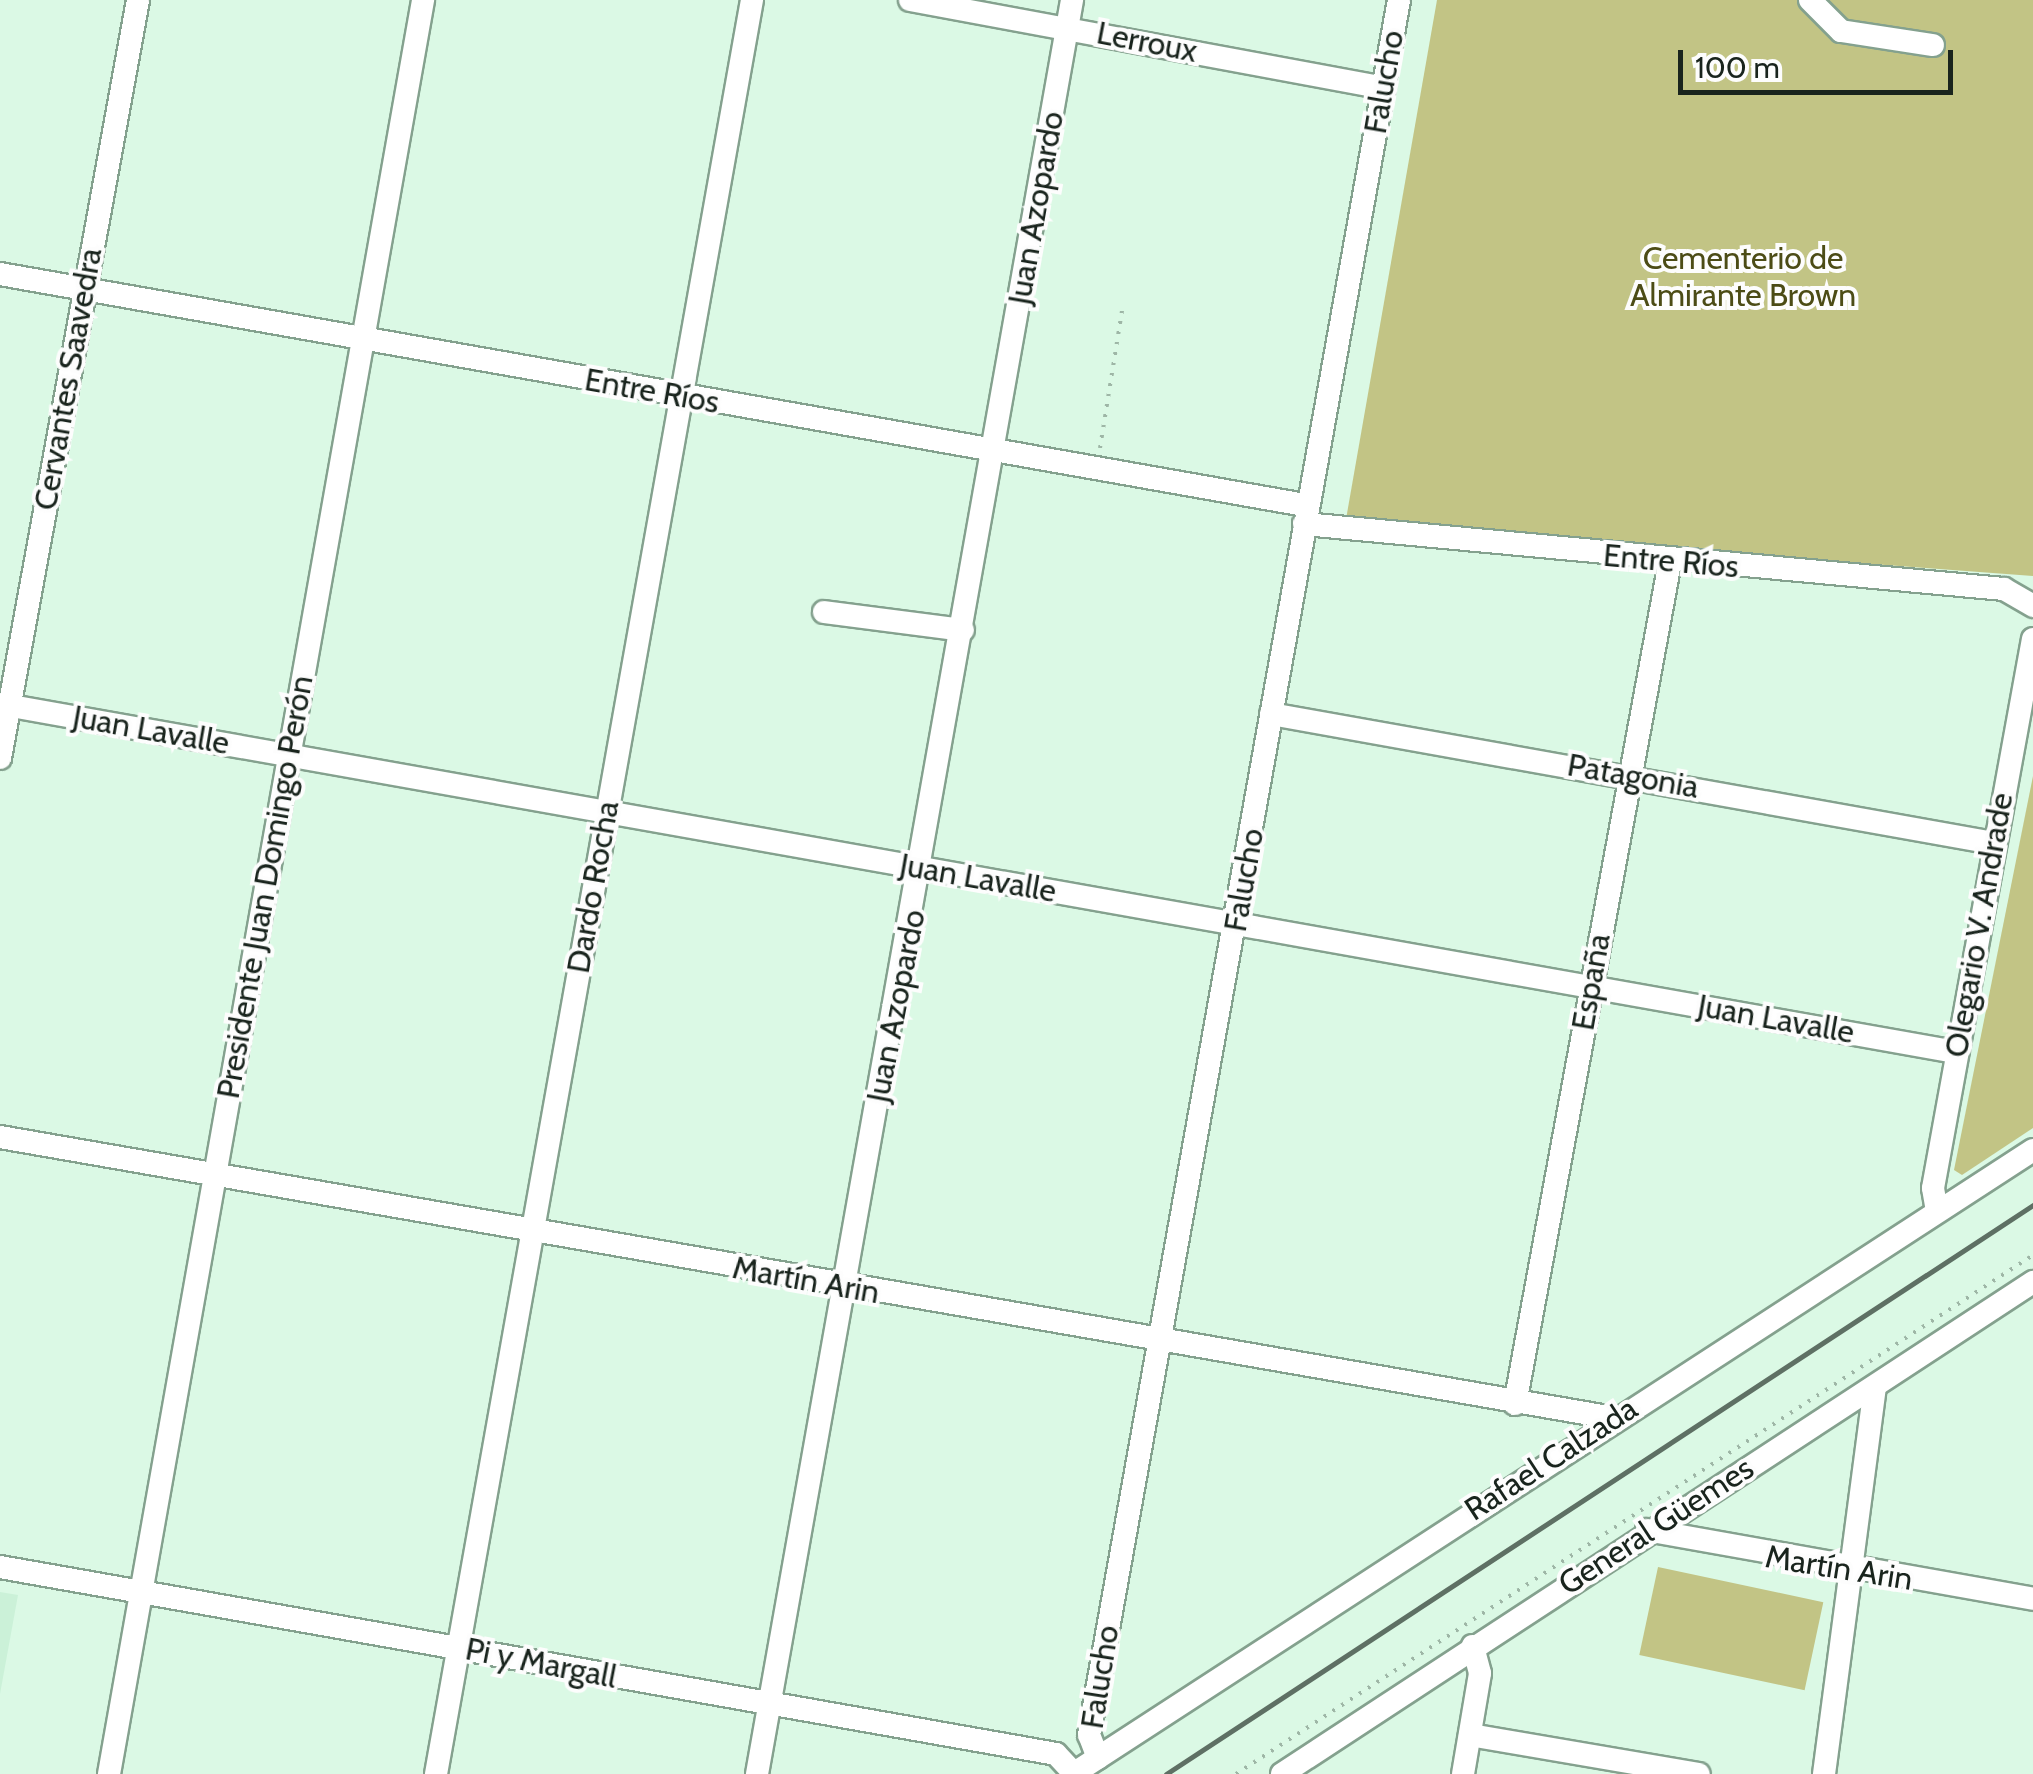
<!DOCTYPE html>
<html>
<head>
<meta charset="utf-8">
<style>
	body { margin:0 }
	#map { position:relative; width:2033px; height:1774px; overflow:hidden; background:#dbf9e5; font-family:Cabin,sans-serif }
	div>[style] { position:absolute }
	.built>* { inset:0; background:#cbf1d8 }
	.green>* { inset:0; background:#c2c485; transform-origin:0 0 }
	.path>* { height:4px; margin-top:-2px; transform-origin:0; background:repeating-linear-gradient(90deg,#9eb6a6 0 2.5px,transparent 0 10.5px) }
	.roads { filter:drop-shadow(2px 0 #84a18e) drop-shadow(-2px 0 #84a18e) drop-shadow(0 2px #84a18e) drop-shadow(0 -2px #84a18e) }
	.minor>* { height:22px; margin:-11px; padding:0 11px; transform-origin:11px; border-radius:11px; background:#fff }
	.rail>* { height:5px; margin:-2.5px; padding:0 2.5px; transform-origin:2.5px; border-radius:2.5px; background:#5e7064 }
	span { translate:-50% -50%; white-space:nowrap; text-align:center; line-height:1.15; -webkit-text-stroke:8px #fdfdfd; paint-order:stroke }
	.street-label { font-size:32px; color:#19241d }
	.park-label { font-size:32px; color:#4c4c16 }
	.scale { position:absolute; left:1678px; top:50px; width:275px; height:45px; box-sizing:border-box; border:5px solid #19241d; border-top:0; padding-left:12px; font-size:30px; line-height:35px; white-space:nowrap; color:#19241d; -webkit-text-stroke:8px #fdfdfd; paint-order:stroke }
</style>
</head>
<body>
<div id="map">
	<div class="built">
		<div style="clip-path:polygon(0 1592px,18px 1595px,0 1694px)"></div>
	</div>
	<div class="green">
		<div style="clip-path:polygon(1437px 0,2033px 0,2033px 576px,1345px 525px)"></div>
		<div style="clip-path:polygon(2033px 776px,2033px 1128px,1962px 1175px,1954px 1170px)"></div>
		<div style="left:1658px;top:1567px;width:169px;height:90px;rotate:12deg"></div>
	</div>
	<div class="path">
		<div style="left:1100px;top:448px;width:145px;rotate:-80.9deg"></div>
		<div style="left:1236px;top:1774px;width:951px;rotate:-33.07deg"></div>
	</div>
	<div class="roads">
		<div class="minor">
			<div style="left:910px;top:0;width:482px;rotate:10.5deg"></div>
			<div style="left:1810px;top:0;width:44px;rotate:45deg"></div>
			<div style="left:1841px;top:31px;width:93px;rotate:8.7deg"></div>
			<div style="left:0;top:274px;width:1325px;rotate:10.04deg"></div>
			<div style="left:1304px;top:524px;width:703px;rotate:5.31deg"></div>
			<div style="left:2004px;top:589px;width:34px;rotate:30deg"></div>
			<div style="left:824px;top:612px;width:140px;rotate:7.4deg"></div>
			<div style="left:0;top:704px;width:1987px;rotate:10.09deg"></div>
			<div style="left:1271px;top:714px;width:733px;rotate:10.13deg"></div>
			<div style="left:0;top:758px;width:770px;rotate:-79.68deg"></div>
			<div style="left:0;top:1137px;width:1637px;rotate:9.88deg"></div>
			<div style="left:1937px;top:1211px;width:23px;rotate:-100deg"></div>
			<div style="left:1933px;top:1188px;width:558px;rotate:-79.68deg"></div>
			<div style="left:1515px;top:1404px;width:856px;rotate:-79.57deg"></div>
			<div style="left:1647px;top:1530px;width:392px;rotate:10.1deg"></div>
			<div style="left:0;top:1567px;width:1072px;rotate:10.04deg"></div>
			<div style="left:1056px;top:1754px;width:26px;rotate:47deg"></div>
			<div style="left:1470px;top:1735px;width:232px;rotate:9.7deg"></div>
			<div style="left:1098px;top:1758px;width:25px;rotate:-111deg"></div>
			<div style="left:1089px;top:1735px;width:1762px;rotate:-79.87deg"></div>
			<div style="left:109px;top:1774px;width:1802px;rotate:-79.96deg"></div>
			<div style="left:436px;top:1774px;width:1802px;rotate:-79.9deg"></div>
			<div style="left:757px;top:1774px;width:1802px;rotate:-79.93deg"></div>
			<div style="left:1073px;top:1774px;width:1145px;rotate:-33.02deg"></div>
			<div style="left:1282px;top:1774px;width:898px;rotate:-33.23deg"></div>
			<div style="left:1463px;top:1774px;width:102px;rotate:-80.4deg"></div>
			<div style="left:1480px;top:1673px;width:28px;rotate:-105deg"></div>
			<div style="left:1824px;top:1774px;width:390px;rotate:-82.5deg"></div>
		</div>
	</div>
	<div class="rail">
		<div style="left:1166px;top:1774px;width:1037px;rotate:-33.28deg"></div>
	</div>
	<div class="street-label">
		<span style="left:1147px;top:42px;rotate:11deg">Lerroux</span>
		<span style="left:1384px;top:82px;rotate:-80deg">Falucho</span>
		<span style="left:1036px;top:208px;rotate:-80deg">Juan Azopardo</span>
		<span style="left:68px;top:379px;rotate:-80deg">Cervantes Saavedra</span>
		<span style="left:652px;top:391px;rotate:10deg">Entre Ríos</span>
		<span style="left:1671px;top:561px;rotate:5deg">Entre Ríos</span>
		<span style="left:151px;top:730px;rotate:10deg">Juan Lavalle</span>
		<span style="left:1633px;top:776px;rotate:10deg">Patagonia</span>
		<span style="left:978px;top:878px;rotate:10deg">Juan Lavalle</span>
		<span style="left:1244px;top:880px;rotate:-80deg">Falucho</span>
		<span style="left:265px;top:887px;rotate:-80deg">Presidente Juan Domingo Perón</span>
		<span style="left:593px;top:887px;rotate:-80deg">Dardo Rocha</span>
		<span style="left:1979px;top:925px;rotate:-80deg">Olegario V. Andrade</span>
		<span style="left:1591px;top:982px;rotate:-80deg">España</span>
		<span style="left:896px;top:1006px;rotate:-79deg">Juan Azopardo</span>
		<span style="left:1776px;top:1019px;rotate:10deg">Juan Lavalle</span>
		<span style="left:806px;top:1280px;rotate:10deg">Martín Arin</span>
		<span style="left:1551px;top:1459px;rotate:-33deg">Rafael Calzada</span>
		<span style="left:1656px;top:1526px;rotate:-33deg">General Güemes</span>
		<span style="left:1839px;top:1568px;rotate:9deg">Martín Arin</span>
		<span style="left:541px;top:1663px;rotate:11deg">Pi y Margall</span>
		<span style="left:1100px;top:1677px;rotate:-81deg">Falucho</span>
	</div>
	<div class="park-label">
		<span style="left:1743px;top:277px">Cementerio de<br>Almirante Brown</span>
	</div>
	<div class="scale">100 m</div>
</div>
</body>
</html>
